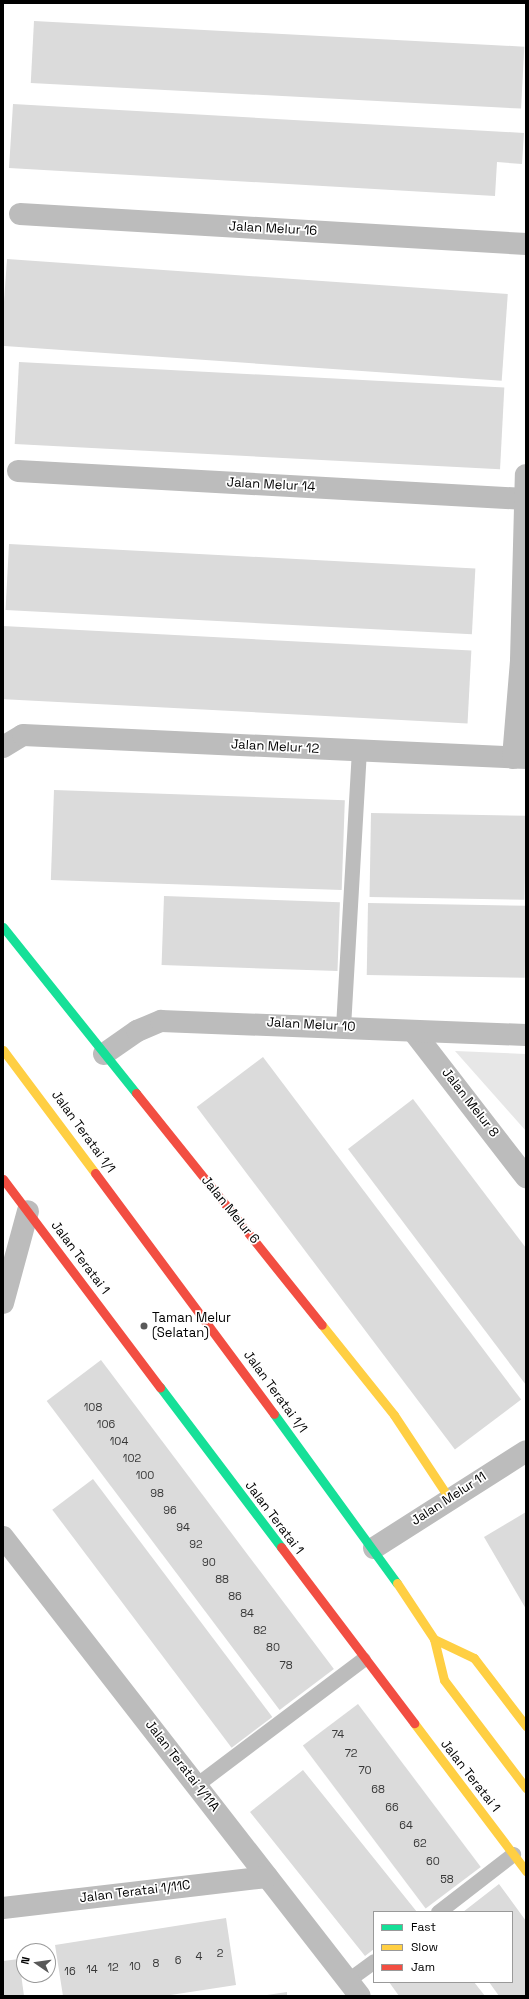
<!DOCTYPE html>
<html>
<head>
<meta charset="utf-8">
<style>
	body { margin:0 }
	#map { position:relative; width:529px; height:1999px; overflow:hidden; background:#fff; font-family:"Space Grotesk",sans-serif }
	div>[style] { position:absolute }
	.green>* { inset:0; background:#e7e7e7 }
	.building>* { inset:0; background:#dbdbdb; transform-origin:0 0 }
	.lane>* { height:15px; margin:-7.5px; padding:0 7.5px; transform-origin:7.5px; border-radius:7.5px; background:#bcbcbc }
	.street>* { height:22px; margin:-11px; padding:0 11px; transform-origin:11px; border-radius:11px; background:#bcbcbc }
	.fast>* { height:9px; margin:-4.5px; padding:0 4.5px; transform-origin:4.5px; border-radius:4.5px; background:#16e098 }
	.slow>* { height:9px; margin:-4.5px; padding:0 4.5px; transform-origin:4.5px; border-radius:4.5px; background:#ffcf43 }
	.jam>* { height:9px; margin:-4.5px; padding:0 4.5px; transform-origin:4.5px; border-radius:4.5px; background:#f24e42 }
	.dots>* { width:11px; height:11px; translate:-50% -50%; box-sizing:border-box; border:2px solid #fff; border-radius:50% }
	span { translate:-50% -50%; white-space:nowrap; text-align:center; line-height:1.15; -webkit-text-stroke:3.5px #fff; paint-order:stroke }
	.number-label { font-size:11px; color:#373737 }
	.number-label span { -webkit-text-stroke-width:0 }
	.street-label { font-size:13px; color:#000 }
	.poi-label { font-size:13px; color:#000 }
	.left { translate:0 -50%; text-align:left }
	.frame { position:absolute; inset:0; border:4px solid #000; pointer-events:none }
	.legend { position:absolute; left:373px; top:1911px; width:140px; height:72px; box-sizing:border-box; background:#fff; border:1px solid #999; margin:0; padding:5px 7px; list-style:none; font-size:12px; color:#000 }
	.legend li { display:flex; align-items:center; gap:8px; height:20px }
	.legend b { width:20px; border:1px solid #999 }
	.north { position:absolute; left:16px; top:1943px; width:40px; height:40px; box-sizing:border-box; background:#fff; border:1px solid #999; border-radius:50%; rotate:283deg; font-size:11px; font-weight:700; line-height:16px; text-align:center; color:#000 }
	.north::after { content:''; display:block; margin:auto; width:14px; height:18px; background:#595959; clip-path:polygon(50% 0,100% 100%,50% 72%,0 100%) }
</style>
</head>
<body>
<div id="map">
	<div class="green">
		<div style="clip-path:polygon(455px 1051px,526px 1054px,526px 1131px)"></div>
	</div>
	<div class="building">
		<div style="left:34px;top:21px;width:491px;height:62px;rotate:3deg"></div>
		<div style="clip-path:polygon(13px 104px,524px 133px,522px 164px,497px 162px,495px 196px,9px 168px)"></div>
		<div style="left:7px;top:259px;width:502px;height:87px;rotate:4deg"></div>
		<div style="left:19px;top:362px;width:486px;height:82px;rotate:3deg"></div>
		<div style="left:9px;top:544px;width:467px;height:66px;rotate:3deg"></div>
		<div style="left:3px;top:626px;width:469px;height:73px;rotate:3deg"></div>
		<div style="left:54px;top:790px;width:291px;height:90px;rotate:2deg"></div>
		<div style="left:371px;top:813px;width:155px;height:84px;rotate:1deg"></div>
		<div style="left:164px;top:896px;width:176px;height:69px;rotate:2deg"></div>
		<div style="left:368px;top:903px;width:158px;height:72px;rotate:1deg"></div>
		<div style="left:263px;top:1057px;width:429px;height:83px;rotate:53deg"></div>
		<div style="clip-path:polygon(413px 1099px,526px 1248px,526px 1385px,348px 1149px)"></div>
		<div style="left:101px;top:1360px;width:387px;height:68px;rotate:53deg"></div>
		<div style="left:93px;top:1479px;width:298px;height:51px;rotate:53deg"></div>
		<div style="clip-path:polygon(526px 1512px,526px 1609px,484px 1537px)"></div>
		<div style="left:358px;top:1704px;width:204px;height:69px;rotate:53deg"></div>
		<div style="clip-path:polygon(303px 1770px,417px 1912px,374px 1912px,374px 1949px,365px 1956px,250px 1812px)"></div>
		<div style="clip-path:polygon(499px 1884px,526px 1921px,526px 1996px,499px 1996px,489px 1982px,512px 1982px,512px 1912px,463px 1912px)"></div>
		<div style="clip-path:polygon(226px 1918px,236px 1985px,164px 1996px,63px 1996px,55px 1945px)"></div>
		<div style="clip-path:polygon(19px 1959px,24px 1996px,3px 1996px,3px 1961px)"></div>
		<div style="clip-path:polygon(389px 1982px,474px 1982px,485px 1996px,399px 1996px)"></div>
		<div style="clip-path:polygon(287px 1992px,287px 1996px,268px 1996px,267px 1995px)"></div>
	</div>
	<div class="lane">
		<div style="left:343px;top:1027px;width:276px;rotate:-86.7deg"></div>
		<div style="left:196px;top:1785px;width:209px;rotate:-37deg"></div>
		<div style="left:438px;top:1912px;width:95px;rotate:-37.7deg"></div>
		<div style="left:348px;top:1980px;width:32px;rotate:-36deg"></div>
	</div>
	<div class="street">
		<div style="left:20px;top:214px;width:507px;rotate:3.39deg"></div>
		<div style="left:18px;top:471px;width:508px;rotate:3.16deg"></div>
		<div style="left:3px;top:747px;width:23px;rotate:-31deg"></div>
		<div style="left:23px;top:735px;width:504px;rotate:2.62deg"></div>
		<div style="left:513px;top:758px;width:98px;rotate:-85.3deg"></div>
		<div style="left:521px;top:660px;width:185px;rotate:-88.5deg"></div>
		<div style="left:413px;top:1031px;width:185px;rotate:52.3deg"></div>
		<div style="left:104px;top:1054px;width:40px;rotate:-34.9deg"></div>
		<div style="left:137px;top:1031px;width:26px;rotate:-23deg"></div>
		<div style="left:161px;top:1021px;width:365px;rotate:2.2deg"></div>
		<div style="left:3px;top:1303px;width:95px;rotate:-74.8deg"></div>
		<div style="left:3px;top:1537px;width:581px;rotate:52.13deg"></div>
		<div style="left:374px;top:1548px;width:180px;rotate:-32.5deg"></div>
		<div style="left:3px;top:1908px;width:266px;rotate:-6.7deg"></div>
	</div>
	<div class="fast">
		<div style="left:3px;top:927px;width:213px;rotate:51.3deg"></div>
		<div style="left:160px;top:1387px;width:201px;rotate:52.9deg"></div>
		<div style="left:274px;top:1414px;width:209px;rotate:54deg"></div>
	</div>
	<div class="slow">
		<div style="left:3px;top:1050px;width:154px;rotate:53.2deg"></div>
		<div style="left:322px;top:1325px;width:115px;rotate:51.3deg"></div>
		<div style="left:394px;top:1415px;width:100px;rotate:56.5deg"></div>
		<div style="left:397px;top:1583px;width:67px;rotate:56.5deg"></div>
		<div style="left:434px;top:1639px;width:42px;rotate:76.3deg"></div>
		<div style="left:444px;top:1680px;width:136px;rotate:52.8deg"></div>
		<div style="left:434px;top:1639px;width:44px;rotate:25.4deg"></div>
		<div style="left:474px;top:1658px;width:86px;rotate:52.6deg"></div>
		<div style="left:414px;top:1723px;width:186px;rotate:52.9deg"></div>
	</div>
	<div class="jam">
		<div style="left:136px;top:1093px;width:297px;rotate:51.3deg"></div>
		<div style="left:95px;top:1173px;width:300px;rotate:53.4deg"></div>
		<div style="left:3px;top:1179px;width:261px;rotate:53deg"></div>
		<div style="left:281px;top:1547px;width:221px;rotate:52.9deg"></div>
	</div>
	<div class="dots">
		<div style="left:144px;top:1326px;background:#595959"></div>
	</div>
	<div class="number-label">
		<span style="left:93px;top:1407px">108</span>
		<span style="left:106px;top:1424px">106</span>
		<span style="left:119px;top:1441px">104</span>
		<span style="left:132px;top:1458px">102</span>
		<span style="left:145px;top:1475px">100</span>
		<span style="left:157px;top:1493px">98</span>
		<span style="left:170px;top:1510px">96</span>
		<span style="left:183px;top:1527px">94</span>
		<span style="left:196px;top:1544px">92</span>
		<span style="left:209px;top:1562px">90</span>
		<span style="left:222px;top:1579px">88</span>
		<span style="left:235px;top:1596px">86</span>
		<span style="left:247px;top:1613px">84</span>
		<span style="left:260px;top:1630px">82</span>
		<span style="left:273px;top:1647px">80</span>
		<span style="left:286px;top:1665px">78</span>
		<span style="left:338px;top:1734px">74</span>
		<span style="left:351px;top:1753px">72</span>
		<span style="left:365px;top:1770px">70</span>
		<span style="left:378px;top:1789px">68</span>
		<span style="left:392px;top:1807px">66</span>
		<span style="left:406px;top:1825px">64</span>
		<span style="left:420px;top:1843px">62</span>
		<span style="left:433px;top:1861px">60</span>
		<span style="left:447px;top:1879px">58</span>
		<span style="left:220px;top:1953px">2</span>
		<span style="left:199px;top:1956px">4</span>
		<span style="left:178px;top:1960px">6</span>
		<span style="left:156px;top:1963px">8</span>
		<span style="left:135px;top:1966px">10</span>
		<span style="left:113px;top:1967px">12</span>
		<span style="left:92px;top:1969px">14</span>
		<span style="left:70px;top:1971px">16</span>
	</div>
	<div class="street-label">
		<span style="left:273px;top:229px;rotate:3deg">Jalan Melur 16</span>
		<span style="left:271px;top:485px;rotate:3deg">Jalan Melur 14</span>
		<span style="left:275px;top:747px;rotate:3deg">Jalan Melur 12</span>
		<span style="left:311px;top:1025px;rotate:3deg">Jalan Melur 10</span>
		<span style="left:470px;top:1103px;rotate:52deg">Jalan Melur 8</span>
		<span style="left:83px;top:1132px;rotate:54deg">Jalan Teratai 1/1</span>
		<span style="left:230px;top:1210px;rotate:51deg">Jalan Melur 6</span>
		<span style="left:80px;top:1258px;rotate:53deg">Jalan Teratai 1</span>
		<span style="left:275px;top:1392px;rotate:54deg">Jalan Teratai 1/1</span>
		<span style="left:449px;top:1499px;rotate:-33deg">Jalan Melur 11</span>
		<span style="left:274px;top:1518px;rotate:53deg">Jalan Teratai 1</span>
		<span style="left:182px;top:1766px;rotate:52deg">Jalan Teratai 1/11A</span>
		<span style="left:470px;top:1776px;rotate:52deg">Jalan Teratai 1</span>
		<span style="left:135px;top:1892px;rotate:-7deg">Jalan Teratai 1/11C</span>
	</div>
	<div class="poi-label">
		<span class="left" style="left:152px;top:1326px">Taman Melur<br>(Selatan)</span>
	</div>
	<div class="frame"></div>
	<ul class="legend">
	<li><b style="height:5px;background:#16e098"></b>Fast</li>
	<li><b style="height:5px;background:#ffcf43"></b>Slow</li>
	<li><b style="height:5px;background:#f24e42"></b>Jam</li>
	</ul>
	<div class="north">N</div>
</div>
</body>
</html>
